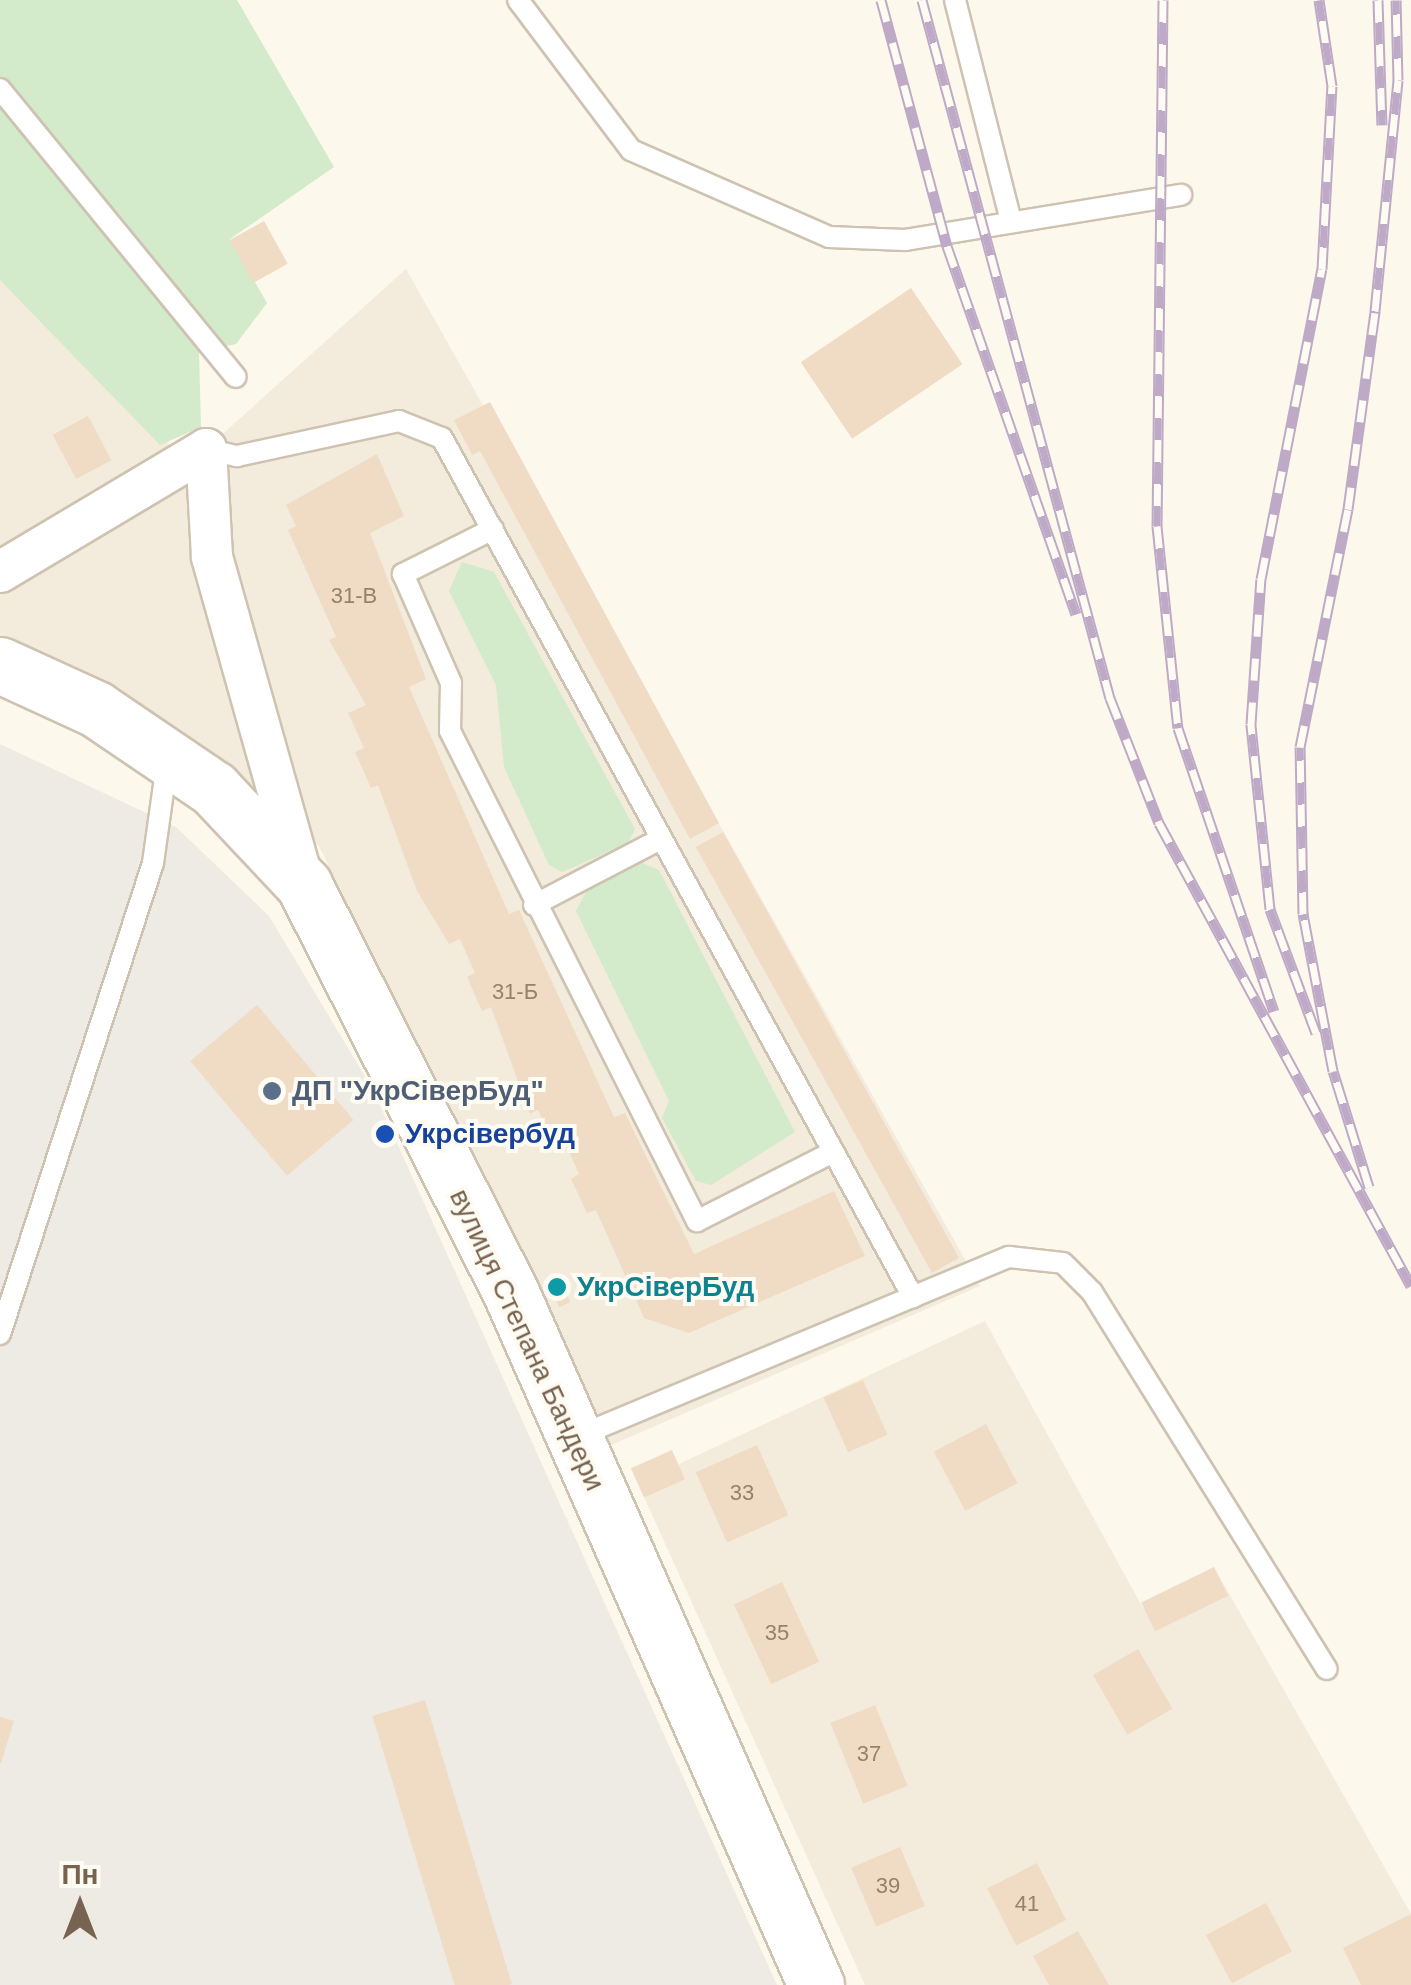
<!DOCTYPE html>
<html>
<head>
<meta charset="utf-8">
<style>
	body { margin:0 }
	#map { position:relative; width:1411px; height:1985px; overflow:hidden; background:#fcf8ec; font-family:Arial,sans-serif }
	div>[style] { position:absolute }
	.residential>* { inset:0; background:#f3ebdb }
	.industrial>* { inset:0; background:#eeeae4 }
	.green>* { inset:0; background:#d3eacb }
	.building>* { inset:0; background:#f0dcc5; transform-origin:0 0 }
	.roads { filter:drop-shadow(2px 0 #cec2b1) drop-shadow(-2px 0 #cec2b1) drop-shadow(0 2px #cec2b1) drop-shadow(0 -2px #cec2b1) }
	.lane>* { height:20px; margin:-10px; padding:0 10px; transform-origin:10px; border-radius:10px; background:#fff }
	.street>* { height:40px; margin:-20px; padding:0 20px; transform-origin:20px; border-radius:20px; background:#fff }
	.secondary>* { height:55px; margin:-27.5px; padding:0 27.5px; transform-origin:27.5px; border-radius:27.5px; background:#fff }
	.rail>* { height:11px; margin-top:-5.5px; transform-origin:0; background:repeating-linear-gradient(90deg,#fefbf3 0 22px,#bea9c7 0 44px); box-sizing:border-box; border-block:2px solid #bea9c7 }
	.dots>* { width:28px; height:28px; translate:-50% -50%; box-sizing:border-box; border:5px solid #fefbf3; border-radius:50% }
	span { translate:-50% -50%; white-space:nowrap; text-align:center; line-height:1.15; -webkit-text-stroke:8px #fefbf3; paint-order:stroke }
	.number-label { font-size:22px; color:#95816c }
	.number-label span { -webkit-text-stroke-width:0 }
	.service-label { font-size:28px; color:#4e5e75; font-weight:700 }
	.left { translate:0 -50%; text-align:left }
	.transit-label { font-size:28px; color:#164399; font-weight:700 }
	.culture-label { font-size:28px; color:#0d838f; font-weight:700 }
	.street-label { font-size:28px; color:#77634f }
	.north { position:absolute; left:30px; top:1855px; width:100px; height:100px; -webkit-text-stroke:8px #fefbf3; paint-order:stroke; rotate:0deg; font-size:28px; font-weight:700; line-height:40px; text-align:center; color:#77634f }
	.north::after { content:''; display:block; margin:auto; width:35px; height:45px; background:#77634f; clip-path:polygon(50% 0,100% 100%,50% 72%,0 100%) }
</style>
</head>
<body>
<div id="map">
	<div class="residential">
		<div style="clip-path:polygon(0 136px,183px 374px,165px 459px,0 554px)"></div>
		<div style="clip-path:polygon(406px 269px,980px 1286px,611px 1445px,319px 846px,0 650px,0 572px,206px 449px)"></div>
		<div style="clip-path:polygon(985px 1321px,1143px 1608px,1214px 1567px,1411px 1914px,1411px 1985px,865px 1985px,644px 1497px,681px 1463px)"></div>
	</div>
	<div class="industrial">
		<div style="clip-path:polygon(0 744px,176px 827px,269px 916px,373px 1090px,777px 1985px,0 1985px)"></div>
	</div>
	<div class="green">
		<div style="clip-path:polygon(0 0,237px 0,334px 167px,230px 239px,267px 303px,236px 344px,199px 352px,201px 427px,160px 445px,0 280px)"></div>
		<div style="clip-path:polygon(462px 562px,494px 572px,635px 829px,628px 843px,562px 872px,549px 865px,504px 767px,496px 685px,449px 591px)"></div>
		<div style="clip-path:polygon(642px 863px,659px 870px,795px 1132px,711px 1185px,696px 1181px,662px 1118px,669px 1101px,576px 911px,587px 890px)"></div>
	</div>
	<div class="building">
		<div style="left:264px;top:221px;width:49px;height:39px;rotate:61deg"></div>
		<div style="left:911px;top:288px;width:92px;height:133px;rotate:56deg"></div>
		<div style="clip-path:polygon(490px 402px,719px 823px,690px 839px,480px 451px,472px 455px,454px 420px)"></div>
		<div style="left:88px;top:416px;width:50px;height:40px;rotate:62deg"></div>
		<div style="clip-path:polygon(377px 454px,404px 516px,370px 533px,426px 679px,409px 687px,509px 914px,519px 910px,614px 1117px,625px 1113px,694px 1254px,834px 1191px,865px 1256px,689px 1333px,644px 1318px,596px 1210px,587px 1213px,571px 1179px,579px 1174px,564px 1140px,554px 1145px,538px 1110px,530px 1114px,491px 1007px,482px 1011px,467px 977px,475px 973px,460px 939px,449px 944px,417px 891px,378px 785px,371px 788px,355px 752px,364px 748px,348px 713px,366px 705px,329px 640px,336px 637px,288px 530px,296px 526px,286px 505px)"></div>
		<div style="left:723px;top:832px;width:487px;height:31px;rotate:61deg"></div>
		<div style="left:257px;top:1005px;width:150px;height:87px;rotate:50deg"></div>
		<div style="left:558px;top:1276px;width:29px;height:12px;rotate:65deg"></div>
		<div style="left:863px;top:1380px;width:60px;height:43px;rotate:66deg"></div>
		<div style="left:986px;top:1424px;width:67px;height:59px;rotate:62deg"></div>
		<div style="left:757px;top:1445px;width:77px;height:67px;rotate:66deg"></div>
		<div style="left:672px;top:1450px;width:32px;height:45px;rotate:66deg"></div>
		<div style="left:1214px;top:1567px;width:32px;height:81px;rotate:64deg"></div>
		<div style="left:782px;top:1582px;width:88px;height:53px;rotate:65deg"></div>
		<div style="left:1138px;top:1649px;width:69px;height:52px;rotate:60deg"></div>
		<div style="left:425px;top:1700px;width:297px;height:55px;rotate:73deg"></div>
		<div style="left:875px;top:1705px;width:87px;height:48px;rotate:68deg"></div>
		<div style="clip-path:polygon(0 1717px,14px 1721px,1px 1763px,0 1763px)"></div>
		<div style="left:900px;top:1847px;width:64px;height:53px;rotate:67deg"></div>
		<div style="left:1037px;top:1863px;width:64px;height:56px;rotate:63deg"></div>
		<div style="left:1266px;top:1903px;width:55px;height:68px;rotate:62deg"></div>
		<div style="clip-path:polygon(1411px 1914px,1411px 1985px,1361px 1985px,1343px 1948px)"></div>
		<div style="clip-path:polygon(1078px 1931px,1109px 1985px,1049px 1985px,1033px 1956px)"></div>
	</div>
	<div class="roads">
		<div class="lane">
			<div style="left:518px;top:0;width:188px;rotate:53deg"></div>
			<div style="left:631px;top:150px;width:216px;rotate:23.7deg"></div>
			<div style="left:829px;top:237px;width:76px;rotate:2.3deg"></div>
			<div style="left:905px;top:240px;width:280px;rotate:-9.3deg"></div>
			<div style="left:955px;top:0;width:229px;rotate:75.8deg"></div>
			<div style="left:0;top:89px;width:372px;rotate:50.7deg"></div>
			<div style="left:206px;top:449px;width:32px;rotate:13deg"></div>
			<div style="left:237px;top:456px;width:166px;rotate:-12.2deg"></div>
			<div style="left:399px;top:421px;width:46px;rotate:21.6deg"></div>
			<div style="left:442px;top:438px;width:980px;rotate:61.26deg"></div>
			<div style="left:493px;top:529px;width:101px;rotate:153.4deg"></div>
			<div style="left:403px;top:574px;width:119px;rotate:66.2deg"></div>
			<div style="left:451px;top:683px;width:48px;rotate:91.2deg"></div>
			<div style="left:450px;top:731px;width:549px;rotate:63.25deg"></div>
			<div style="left:697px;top:1221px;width:153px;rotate:-26.9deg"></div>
			<div style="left:534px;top:905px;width:143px;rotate:-27.5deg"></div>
			<div style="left:0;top:1334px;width:495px;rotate:-72deg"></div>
			<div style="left:153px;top:863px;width:101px;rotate:-82deg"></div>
			<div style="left:576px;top:1437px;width:469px;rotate:-22.6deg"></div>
			<div style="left:1009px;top:1257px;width:54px;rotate:6.3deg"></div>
			<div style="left:1063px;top:1263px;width:41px;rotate:45deg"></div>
			<div style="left:1092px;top:1292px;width:444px;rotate:58.1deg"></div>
		</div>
		<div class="street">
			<div style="left:0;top:572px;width:240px;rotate:-30.8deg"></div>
			<div style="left:206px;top:449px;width:108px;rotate:86.8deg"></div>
			<div style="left:212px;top:557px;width:337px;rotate:74.3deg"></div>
		</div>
		<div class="secondary">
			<div style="left:0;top:665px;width:106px;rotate:24.6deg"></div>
			<div style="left:96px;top:709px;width:143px;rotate:34.1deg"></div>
			<div style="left:214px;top:789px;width:132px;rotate:46.8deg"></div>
			<div style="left:304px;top:885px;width:458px;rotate:63.1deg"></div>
			<div style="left:511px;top:1293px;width:756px;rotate:66.21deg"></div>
		</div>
	</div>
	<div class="rail">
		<div style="left:881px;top:0;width:255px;rotate:75deg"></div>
		<div style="left:947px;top:246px;width:390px;rotate:70.7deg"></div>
		<div style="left:922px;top:0;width:723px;rotate:74.93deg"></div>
		<div style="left:1110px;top:698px;width:134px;rotate:68.6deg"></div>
		<div style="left:1159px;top:823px;width:527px;rotate:61.44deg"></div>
		<div style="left:1163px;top:0;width:526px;rotate:90.65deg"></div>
		<div style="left:1157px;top:526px;width:203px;rotate:84.1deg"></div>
		<div style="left:1178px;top:728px;width:299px;rotate:71.3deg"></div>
		<div style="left:1378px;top:0;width:125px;rotate:88.2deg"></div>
		<div style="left:1316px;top:1033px;width:132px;rotate:-110.4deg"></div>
		<div style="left:1270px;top:909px;width:186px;rotate:-95.9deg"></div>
		<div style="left:1251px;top:724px;width:145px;rotate:-86.1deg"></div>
		<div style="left:1261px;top:579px;width:316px;rotate:-78.9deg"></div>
		<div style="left:1322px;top:269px;width:183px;rotate:-86.9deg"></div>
		<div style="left:1332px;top:86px;width:87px;rotate:-98.6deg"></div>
		<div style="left:1369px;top:1187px;width:121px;rotate:-107.2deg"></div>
		<div style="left:1333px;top:1071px;width:160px;rotate:-100.8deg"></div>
		<div style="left:1303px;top:914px;width:167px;rotate:-91deg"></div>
		<div style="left:1300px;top:747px;width:243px;rotate:-78.6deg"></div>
		<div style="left:1348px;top:509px;width:200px;rotate:-82.2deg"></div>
		<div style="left:1375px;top:311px;width:232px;rotate:-84.3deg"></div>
		<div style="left:1398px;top:80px;width:80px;rotate:-91.4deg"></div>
	</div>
	<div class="dots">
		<div style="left:272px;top:1091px;background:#5c6f8a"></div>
		<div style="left:385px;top:1134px;background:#1a4fb4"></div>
		<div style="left:557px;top:1287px;background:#0f9aa8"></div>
	</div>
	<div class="number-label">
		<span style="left:354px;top:596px">31-В</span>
		<span style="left:515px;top:992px">31-Б</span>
		<span style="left:742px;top:1493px">33</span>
		<span style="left:777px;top:1633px">35</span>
		<span style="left:869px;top:1754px">37</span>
		<span style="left:888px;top:1886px">39</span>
		<span style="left:1027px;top:1904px">41</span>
	</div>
	<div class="service-label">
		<span class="left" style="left:292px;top:1091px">ДП "УкрСіверБуд"</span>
	</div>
	<div class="transit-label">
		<span class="left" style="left:405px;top:1134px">Укрсівербуд</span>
	</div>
	<div class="culture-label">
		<span class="left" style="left:577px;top:1287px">УкрСіверБуд</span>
	</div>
	<div class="street-label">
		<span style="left:527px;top:1340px;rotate:65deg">вулиця Степана Бандери</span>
	</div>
	<div class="north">Пн</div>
</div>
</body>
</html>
